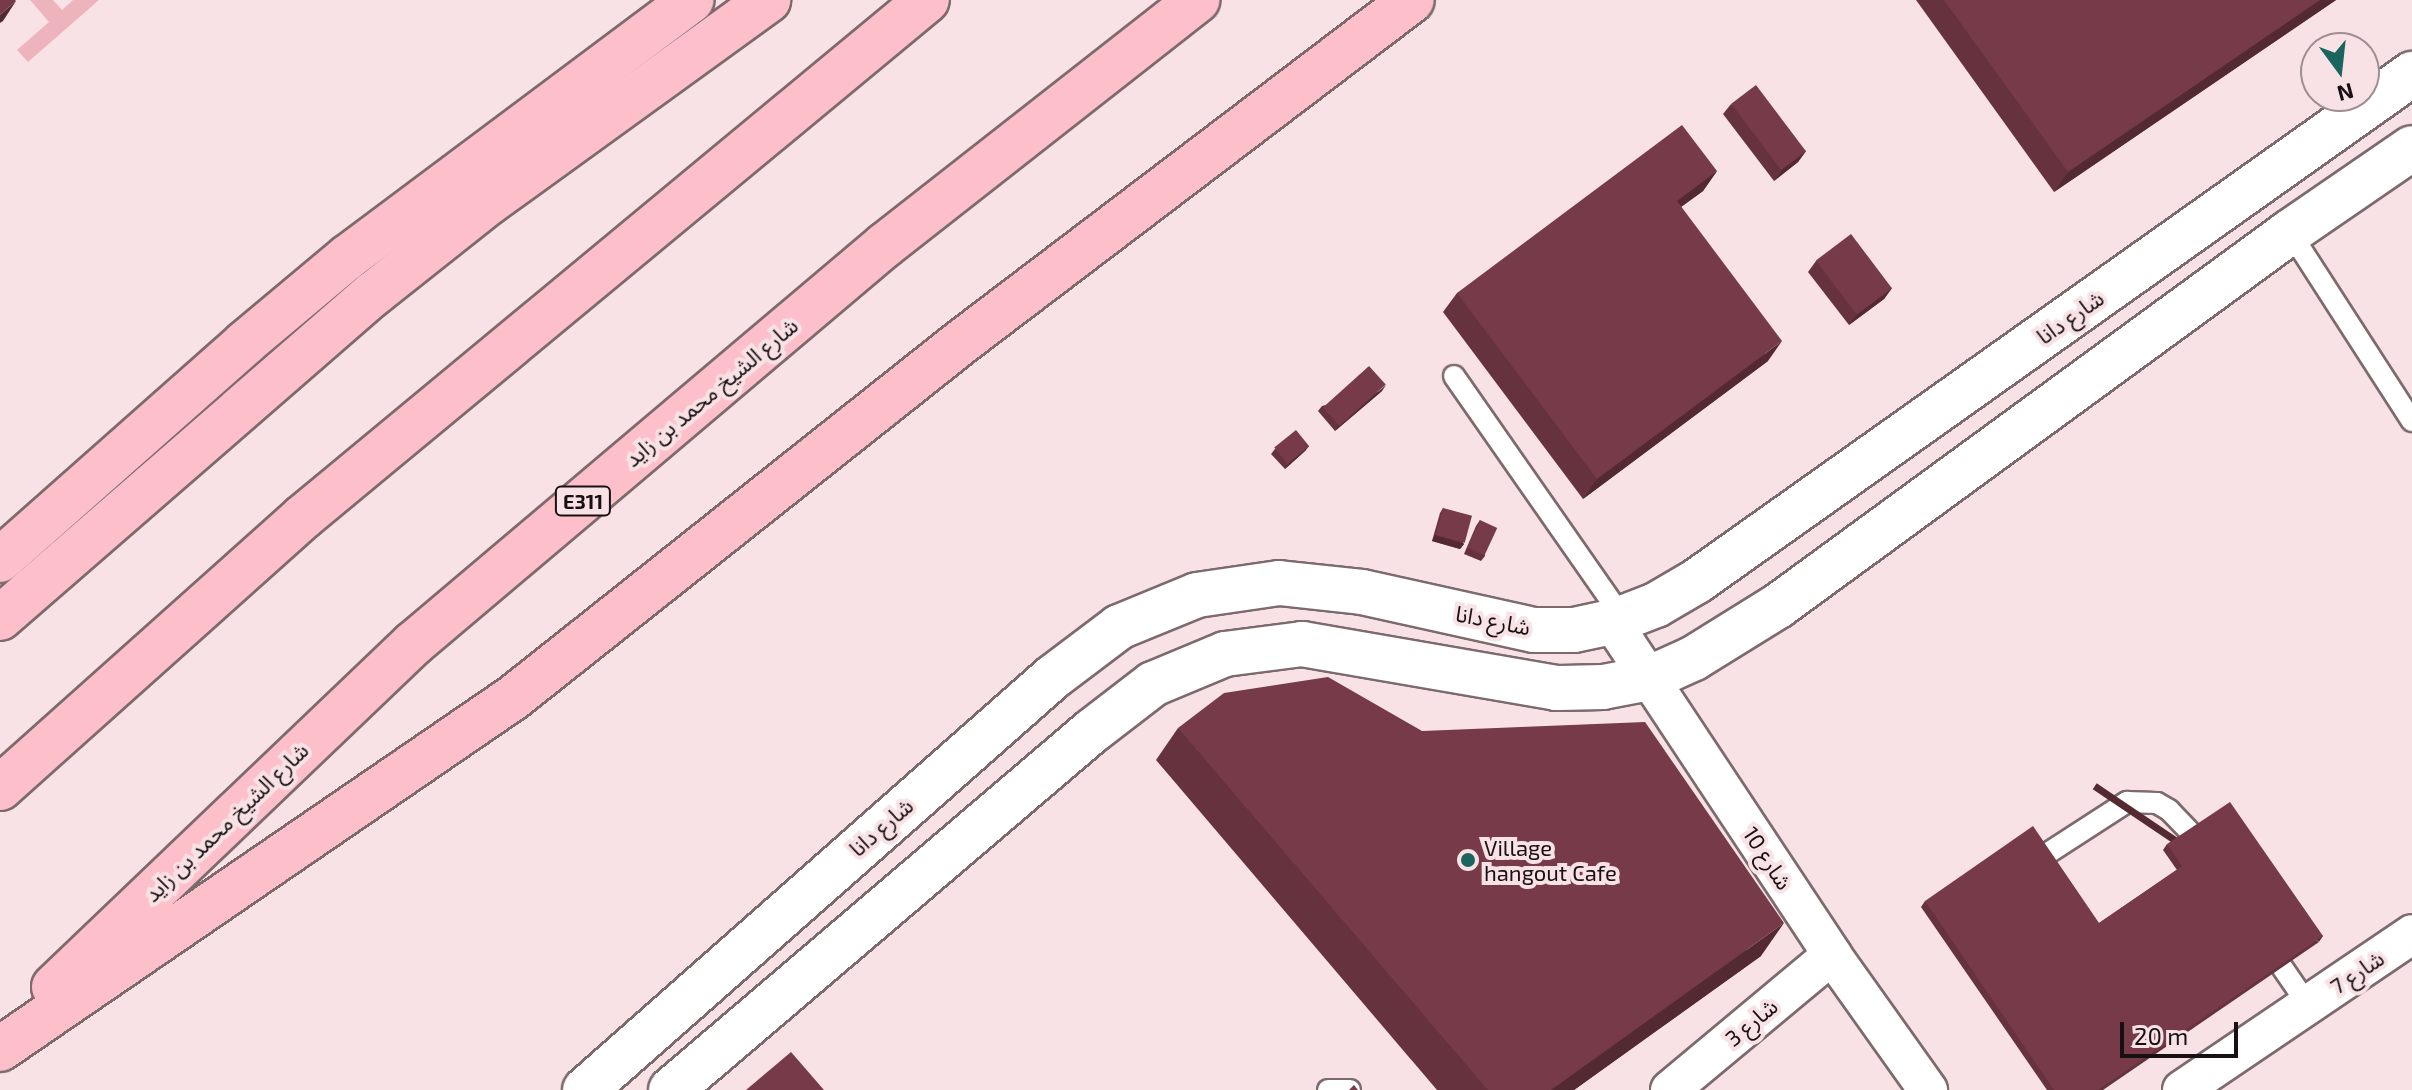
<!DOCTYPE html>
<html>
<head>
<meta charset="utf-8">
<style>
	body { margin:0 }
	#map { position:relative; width:2412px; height:1090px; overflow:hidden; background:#f8e2e5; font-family:"Exo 2","Noto Sans Arabic",sans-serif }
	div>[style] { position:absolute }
	.green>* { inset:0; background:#eeb4be }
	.roads { filter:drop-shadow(2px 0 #7d6a6d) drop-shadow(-2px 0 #7d6a6d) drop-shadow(0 2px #7d6a6d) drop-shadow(0 -2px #7d6a6d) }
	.service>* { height:20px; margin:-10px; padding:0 10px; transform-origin:10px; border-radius:10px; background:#fff }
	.minor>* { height:38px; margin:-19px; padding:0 19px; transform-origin:19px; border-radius:19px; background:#fff }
	.tertiary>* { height:44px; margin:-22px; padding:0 22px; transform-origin:22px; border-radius:22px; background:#fff }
	.motorway>* { height:44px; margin:-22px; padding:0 22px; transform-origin:22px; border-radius:22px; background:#fdc0cb }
	.wall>* { inset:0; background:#66323e }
	.shaded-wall>* { inset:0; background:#532932; transform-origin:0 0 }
	.building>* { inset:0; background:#773a48; transform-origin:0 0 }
	.dots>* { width:22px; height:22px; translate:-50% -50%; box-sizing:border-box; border:4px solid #f8e2e5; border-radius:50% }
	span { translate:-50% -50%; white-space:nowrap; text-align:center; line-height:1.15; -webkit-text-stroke:8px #f8e2e5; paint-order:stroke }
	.shield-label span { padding:2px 6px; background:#f8e2e5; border:2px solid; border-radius:6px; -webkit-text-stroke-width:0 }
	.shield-label { font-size:20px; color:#181012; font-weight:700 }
	.street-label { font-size:22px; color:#181012 }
	.poi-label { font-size:22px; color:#181012 }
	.left { translate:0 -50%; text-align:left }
	.north { position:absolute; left:2300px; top:32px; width:80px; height:80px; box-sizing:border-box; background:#f8e2e5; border:2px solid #9e8e91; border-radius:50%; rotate:165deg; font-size:22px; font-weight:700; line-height:32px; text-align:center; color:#181012 }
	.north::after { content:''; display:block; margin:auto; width:28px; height:36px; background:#1a665f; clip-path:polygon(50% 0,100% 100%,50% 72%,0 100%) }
	.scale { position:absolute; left:2120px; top:1022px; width:118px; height:36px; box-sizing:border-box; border:4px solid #181012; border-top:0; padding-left:10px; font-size:24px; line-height:28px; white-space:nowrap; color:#181012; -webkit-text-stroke:6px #f8e2e5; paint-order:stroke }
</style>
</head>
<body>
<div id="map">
	<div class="green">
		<div style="clip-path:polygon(30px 0,53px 0,62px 10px,73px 0,99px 0,28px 62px,17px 50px,49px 22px)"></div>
	</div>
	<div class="roads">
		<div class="service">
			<div style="left:2290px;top:232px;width:225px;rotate:57.2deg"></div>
			<div style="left:1454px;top:376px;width:295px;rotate:55.1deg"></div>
			<div style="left:2045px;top:855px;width:98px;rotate:-32.9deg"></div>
			<div style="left:2127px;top:802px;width:30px;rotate:2deg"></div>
			<div style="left:2157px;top:803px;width:14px;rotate:30deg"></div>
			<div style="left:2169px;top:810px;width:30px;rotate:46deg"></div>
			<div style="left:2282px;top:967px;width:46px;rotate:55.6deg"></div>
			<div style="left:1328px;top:1090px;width:22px"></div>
		</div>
		<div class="minor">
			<div style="left:1612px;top:622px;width:399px;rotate:56.5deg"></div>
			<div style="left:1832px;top:955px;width:166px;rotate:54.6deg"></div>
			<div style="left:1670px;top:1090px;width:211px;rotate:-39.8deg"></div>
			<div style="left:2182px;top:1090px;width:278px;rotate:-34.1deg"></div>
		</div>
		<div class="tertiary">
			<div style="left:585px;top:1090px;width:624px;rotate:-41.43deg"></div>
			<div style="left:1053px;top:677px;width:83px;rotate:-37.1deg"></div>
			<div style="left:1119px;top:627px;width:84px;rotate:-22.3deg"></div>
			<div style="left:1197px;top:595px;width:83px;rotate:-8.3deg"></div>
			<div style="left:1279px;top:583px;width:83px;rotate:6.2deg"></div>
			<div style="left:1362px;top:592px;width:176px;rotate:12.5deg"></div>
			<div style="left:1534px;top:630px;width:40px"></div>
			<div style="left:1574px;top:630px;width:39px;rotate:-12deg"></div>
			<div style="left:1612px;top:622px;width:47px;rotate:-21.1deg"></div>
			<div style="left:1656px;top:605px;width:48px;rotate:-30.3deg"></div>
			<div style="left:1697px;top:581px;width:877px;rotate:-35.34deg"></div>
			<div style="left:671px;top:1090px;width:553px;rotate:-40.46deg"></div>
			<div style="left:1092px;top:731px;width:77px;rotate:-37.6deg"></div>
			<div style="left:1153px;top:684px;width:78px;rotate:-22.6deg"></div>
			<div style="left:1225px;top:654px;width:78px;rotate:-7.4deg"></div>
			<div style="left:1302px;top:644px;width:258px;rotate:9.8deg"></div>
			<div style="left:1556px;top:688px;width:47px;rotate:-1.2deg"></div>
			<div style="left:1603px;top:687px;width:48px;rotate:-10.8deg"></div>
			<div style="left:1650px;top:678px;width:48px;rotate:-24.4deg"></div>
			<div style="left:1694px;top:658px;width:99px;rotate:-31.8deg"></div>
			<div style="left:1778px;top:606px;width:634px;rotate:-36.15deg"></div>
			<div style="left:2290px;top:232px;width:148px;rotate:-34.5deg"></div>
		</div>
		<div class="motorway">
			<div style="left:0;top:560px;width:327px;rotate:-41.5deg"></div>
			<div style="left:245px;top:343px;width:134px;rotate:-39.9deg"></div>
			<div style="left:348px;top:257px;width:429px;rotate:-36.8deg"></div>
			<div style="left:0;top:618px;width:494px;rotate:-41deg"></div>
			<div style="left:373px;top:294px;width:147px;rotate:-38.4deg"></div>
			<div style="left:488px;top:203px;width:346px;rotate:-35.9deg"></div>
			<div style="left:0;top:788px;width:407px;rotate:-41.8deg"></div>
			<div style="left:303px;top:517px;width:810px;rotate:-39.64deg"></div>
			<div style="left:54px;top:987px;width:497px;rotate:-43.7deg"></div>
			<div style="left:413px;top:644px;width:618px;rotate:-40.21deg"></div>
			<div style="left:885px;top:245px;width:397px;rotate:-38.1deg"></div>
			<div style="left:0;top:1049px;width:623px;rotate:-34.4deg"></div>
			<div style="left:514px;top:697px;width:574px;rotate:-38.43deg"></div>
			<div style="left:964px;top:340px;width:562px;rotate:-37.2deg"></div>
		</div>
	</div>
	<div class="wall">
		<div style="clip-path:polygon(1916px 0,2336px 0,2054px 192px)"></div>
		<div style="clip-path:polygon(1731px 104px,1806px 151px,1798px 162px,1774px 181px,1723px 114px)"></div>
		<div style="clip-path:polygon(1717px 171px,1703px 191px,1681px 207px,1768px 361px,1583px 499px,1443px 312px,1457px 293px)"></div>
		<div style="clip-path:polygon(1816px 261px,1892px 288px,1884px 299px,1849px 325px,1808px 272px)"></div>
		<div style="clip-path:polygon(1382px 391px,1335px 431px,1318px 411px,1322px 406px)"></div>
		<div style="clip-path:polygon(1309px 446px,1305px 451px,1285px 469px,1271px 454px,1275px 449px)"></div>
		<div style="clip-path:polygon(1443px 508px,1464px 544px,1460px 549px,1432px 541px,1440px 513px)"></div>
		<div style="clip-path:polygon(1480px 520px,1485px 556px,1481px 561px,1464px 554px,1476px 526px)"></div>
		<div style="clip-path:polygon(1178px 728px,1761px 956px,1574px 1090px,1437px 1090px,1156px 760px)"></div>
		<div style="clip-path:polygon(2167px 844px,2319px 942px,2103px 1090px,2047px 1090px,1921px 907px,1925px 901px,2099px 923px,2177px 870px,2163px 850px)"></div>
	</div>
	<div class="shaded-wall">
		<div style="clip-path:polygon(2320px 0,2336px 0,2054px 192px,2068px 172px)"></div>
		<div style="clip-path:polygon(16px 1px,3px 21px,0 23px,0 15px)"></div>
		<div style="clip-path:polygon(1806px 151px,1798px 162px,1774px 181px,1782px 170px)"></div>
		<div style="clip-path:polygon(1717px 171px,1703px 191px,1663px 220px,1677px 201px)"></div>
		<div style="clip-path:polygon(1892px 288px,1884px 299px,1849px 325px,1857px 314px)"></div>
		<div style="clip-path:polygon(1782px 341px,1768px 361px,1583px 499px,1597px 479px)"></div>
		<div style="clip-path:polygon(1386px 385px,1382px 391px,1335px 431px,1339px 425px)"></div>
		<div style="clip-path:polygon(1309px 446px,1305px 451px,1285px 469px,1289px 463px)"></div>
		<div style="clip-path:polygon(1435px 535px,1464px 544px,1460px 549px,1432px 541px)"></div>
		<div style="clip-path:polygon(1784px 923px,1761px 956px,1574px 1090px,1551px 1090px)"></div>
		<div style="left:2323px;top:936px;width:7px;height:273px;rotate:124deg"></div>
	</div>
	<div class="building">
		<div style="clip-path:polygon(0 0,15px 0,16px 1px,0 15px)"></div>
		<div style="clip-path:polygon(1944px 0,2320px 0,2068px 172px)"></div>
		<div style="left:1756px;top:85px;width:83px;height:31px;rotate:53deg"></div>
		<div style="clip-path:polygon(1682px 125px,1717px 171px,1677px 201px,1782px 341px,1597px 479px,1457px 293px)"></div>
		<div style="left:1851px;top:234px;width:68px;height:44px;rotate:53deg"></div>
		<div style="left:1369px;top:366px;width:25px;height:62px;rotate:48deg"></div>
		<div style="left:1296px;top:430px;width:21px;height:28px;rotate:51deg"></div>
		<div style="left:1443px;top:508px;width:30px;height:28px;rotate:15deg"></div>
		<div style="left:1480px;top:520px;width:19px;height:30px;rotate:25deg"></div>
		<div style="clip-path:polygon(1328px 677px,1422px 731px,1645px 722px,1784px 923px,1551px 1090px,1488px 1090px,1178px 728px,1224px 693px)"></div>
		<div style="clip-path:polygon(2230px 802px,2323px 936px,2098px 1090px,2054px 1090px,1925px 901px,2033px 826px,2099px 923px,2182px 866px,2167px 844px)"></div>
		<div style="clip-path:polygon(791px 1052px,824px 1090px,746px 1090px)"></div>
		<div style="clip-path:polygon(1354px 1085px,1358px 1090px,1349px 1090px)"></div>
	</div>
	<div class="dots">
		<div style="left:1468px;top:860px;background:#1a665f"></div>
	</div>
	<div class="shield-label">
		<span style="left:583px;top:501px">E311</span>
	</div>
	<div class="street-label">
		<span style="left:2070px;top:317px;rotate:-35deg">شارع دانا</span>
		<span style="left:711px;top:392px;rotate:-40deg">شارع الشيخ محمد بن زايد</span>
		<span style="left:1493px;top:620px;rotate:11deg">شارع دانا</span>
		<span style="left:226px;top:822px;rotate:-44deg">شارع الشيخ محمد بن زايد</span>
		<span style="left:881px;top:827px;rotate:-41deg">شارع دانا</span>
		<span style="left:1768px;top:858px;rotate:57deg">شارع 10</span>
		<span style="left:2357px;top:972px;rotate:-34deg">شارع 7</span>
		<span style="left:1751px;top:1022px;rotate:-40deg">شارع 3</span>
	</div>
	<div class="poi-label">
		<span class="left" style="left:1484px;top:860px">Village<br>hangout Cafe</span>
	</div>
	<div class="north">N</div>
	<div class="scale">20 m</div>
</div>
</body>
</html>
